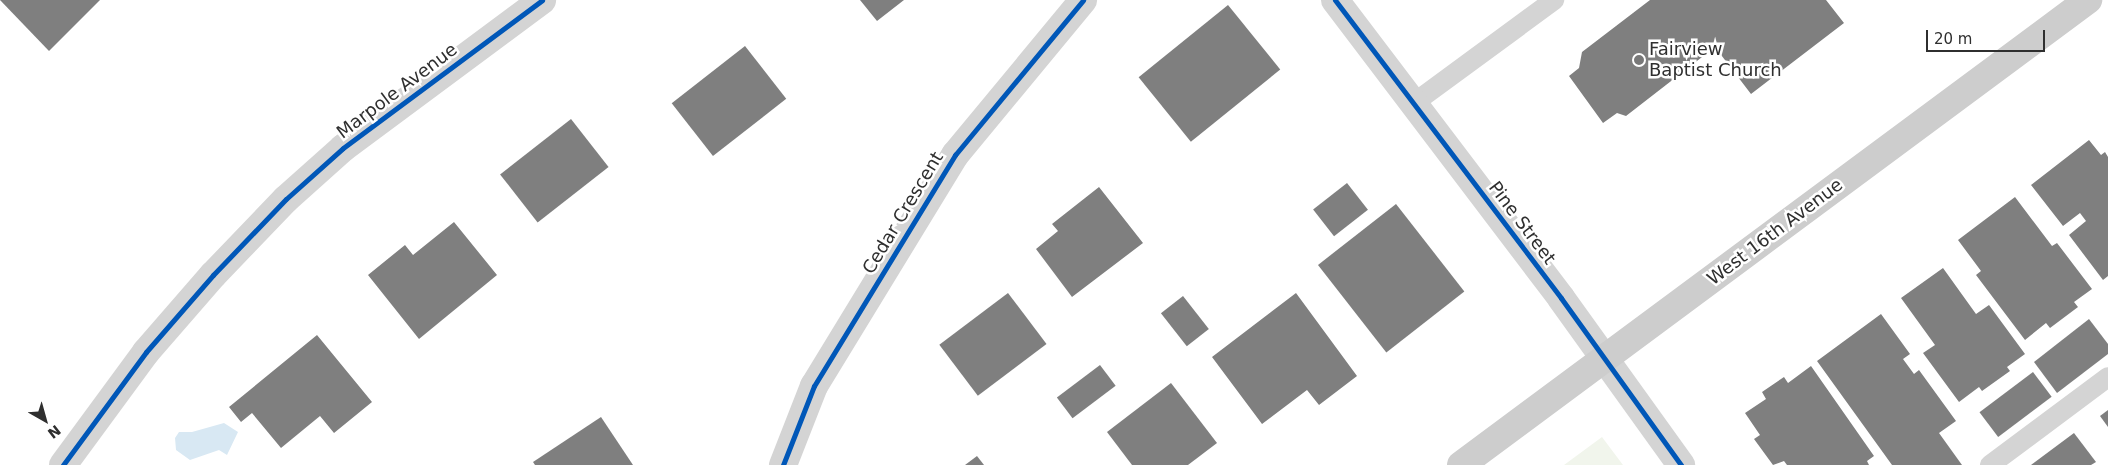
<!DOCTYPE html>
<html>
<head>
<meta charset="utf-8">
<style>
	body { margin:0 }
	#map { position:relative; width:2108px; height:465px; overflow:hidden; background:#fff; font-family:"DejaVu Sans",sans-serif }
	div>[style] { position:absolute }
	.green>* { inset:0; background:#f1f5ec }
	.water>* { inset:0; background:#d8e8f3 }
	.building>* { inset:0; background:#7f7f7f; transform-origin:0 0 }
	.service>* { height:20px; margin:-10px; padding:0 10px; transform-origin:10px; border-radius:10px; background:#d4d4d4 }
	.minor>* { height:28px; margin:-14px; padding:0 14px; transform-origin:14px; border-radius:14px; background:#d4d4d4 }
	.secondary>* { height:28px; margin:-14px; padding:0 14px; transform-origin:14px; border-radius:14px; background:#cdcdcd }
	.cycleway>* { height:5px; margin:-2.5px; padding:0 2.5px; transform-origin:2.5px; border-radius:2.5px; background:#0057b8 }
	.dots>* { width:14px; height:14px; translate:-50% -50%; box-sizing:border-box; border:2px solid #fff; border-radius:50% }
	span { translate:-50% -50%; white-space:nowrap; text-align:center; line-height:1.15; -webkit-text-stroke:5px #fff; paint-order:stroke }
	.poi-label { font-size:18px; color:#2f2f2f }
	.left { translate:0 -50%; text-align:left }
	.street-label { font-size:18px; color:#2f2f2f }
	.north { position:absolute; left:20px; top:395px; width:50px; height:50px; -webkit-text-stroke:4px #fff; paint-order:stroke; rotate:142deg; font-size:14px; font-weight:700; line-height:20px; text-align:center; color:#2f2f2f }
	.north::after { content:''; display:block; margin:auto; width:18px; height:22px; background:#2f2f2f; clip-path:polygon(50% 0,100% 100%,50% 72%,0 100%) }
	.scale { position:absolute; left:1926px; top:30px; width:119px; height:22px; box-sizing:border-box; border:2px solid #2f2f2f; border-top:0; padding-left:6px; font-size:15px; line-height:18px; white-space:nowrap; color:#2f2f2f; -webkit-text-stroke:4px #fff; paint-order:stroke }
</style>
</head>
<body>
<div id="map">
	<div class="green">
		<div style="clip-path:polygon(1602px 437px,1623px 465px,1564px 465px)"></div>
	</div>
	<div class="water">
		<div style="clip-path:polygon(224px 423px,238px 432px,227px 455px,219px 450px,190px 460px,176px 450px,175px 438px,179px 432px,192px 432px)"></div>
	</div>
	<div class="building">
		<div style="clip-path:polygon(0 0,100px 0,49px 51px)"></div>
		<div style="clip-path:polygon(860px 0,904px 0,877px 21px)"></div>
		<div style="clip-path:polygon(1650px 0,1826px 0,1844px 23px,1751px 94px,1715px 47px,1626px 116px,1617px 113px,1603px 123px,1569px 76px,1579px 68px,1582px 52px)"></div>
		<div style="left:1228px;top:5px;width:83px;height:115px;rotate:51deg"></div>
		<div style="left:745px;top:46px;width:67px;height:93px;rotate:52deg"></div>
		<div style="left:571px;top:119px;width:61px;height:90px;rotate:52deg"></div>
		<div style="clip-path:polygon(2089px 140px,2101px 155px,2105px 152px,2108px 157px,2108px 276px,2103px 280px,2069px 235px,2086px 221px,2080px 213px,2063px 226px,2031px 185px)"></div>
		<div style="left:1347px;top:183px;width:34px;height:43px;rotate:52deg"></div>
		<div style="clip-path:polygon(1099px 187px,1143px 243px,1072px 297px,1036px 249px,1058px 231px,1052px 224px)"></div>
		<div style="clip-path:polygon(2015px 197px,2052px 246px,2057px 243px,2092px 289px,2074px 302px,2078px 307px,2050px 328px,2046px 323px,2025px 340px,1976px 275px,1981px 271px,1958px 240px)"></div>
		<div style="left:1396px;top:204px;width:111px;height:99px;rotate:52deg"></div>
		<div style="clip-path:polygon(454px 222px,497px 275px,419px 339px,368px 275px,405px 245px,413px 255px)"></div>
		<div style="clip-path:polygon(1943px 268px,1976px 314px,1989px 305px,2025px 354px,2007px 367px,2010px 371px,1982px 391px,1979px 387px,1959px 402px,1923px 353px,1935px 345px,1901px 298px)"></div>
		<div style="left:1008px;top:293px;width:64px;height:86px;rotate:53deg"></div>
		<div style="clip-path:polygon(1296px 293px,1357px 376px,1319px 405px,1307px 390px,1262px 424px,1212px 357px)"></div>
		<div style="left:1183px;top:296px;width:42px;height:28px;rotate:52deg"></div>
		<div style="clip-path:polygon(1881px 314px,1910px 354px,1903px 359px,1914px 374px,1919px 370px,1956px 421px,1939px 433px,1962px 465px,1892px 465px,1817px 361px)"></div>
		<div style="clip-path:polygon(2089px 319px,2108px 344px,2108px 354px,2057px 393px,2034px 362px)"></div>
		<div style="clip-path:polygon(317px 335px,372px 402px,334px 433px,320px 416px,281px 448px,252px 413px,241px 422px,229px 407px)"></div>
		<div style="left:1100px;top:365px;width:26px;height:54px;rotate:53deg"></div>
		<div style="clip-path:polygon(1811px 366px,1874px 456px,1867px 461px,1869px 465px,1787px 465px,1784px 461px,1773px 465px,1754px 439px,1760px 435px,1745px 413px,1766px 399px,1762px 392px,1784px 377px,1788px 383px)"></div>
		<div style="left:2033px;top:372px;width:31px;height:67px;rotate:53deg"></div>
		<div style="clip-path:polygon(1171px 383px,1217px 443px,1188px 465px,1132px 465px,1107px 432px)"></div>
		<div style="clip-path:polygon(2108px 410px,2108px 427px,2100px 416px)"></div>
		<div style="clip-path:polygon(601px 417px,633px 465px,535px 465px,533px 462px)"></div>
		<div style="clip-path:polygon(2074px 433px,2096px 462px,2091px 465px,2031px 465px)"></div>
		<div style="clip-path:polygon(977px 456px,984px 465px,965px 465px)"></div>
	</div>
	<div class="service">
		<div style="left:1414px;top:103px;width:174px;rotate:-36.3deg"></div>
		<div style="left:1990px;top:465px;width:147px;rotate:-36.7deg"></div>
	</div>
	<div class="minor">
		<div style="left:1335px;top:0;width:374px;rotate:52.8deg"></div>
		<div style="left:1561px;top:298px;width:206px;rotate:54.3deg"></div>
		<div style="left:63px;top:465px;width:140px;rotate:-53.7deg"></div>
		<div style="left:146px;top:352px;width:102px;rotate:-49deg"></div>
		<div style="left:213px;top:275px;width:105px;rotate:-46.2deg"></div>
		<div style="left:286px;top:199px;width:76px;rotate:-41.8deg"></div>
		<div style="left:343px;top:148px;width:248px;rotate:-36.6deg"></div>
		<div style="left:783px;top:465px;width:85px;rotate:-68.6deg"></div>
		<div style="left:814px;top:386px;width:271px;rotate:-58.6deg"></div>
		<div style="left:955px;top:155px;width:201px;rotate:-50.4deg"></div>
	</div>
	<div class="secondary">
		<div style="left:1461px;top:465px;width:781px;rotate:-36.56deg"></div>
	</div>
	<div class="cycleway">
		<div style="left:1335px;top:0;width:374px;rotate:52.8deg"></div>
		<div style="left:1561px;top:298px;width:206px;rotate:54.3deg"></div>
		<div style="left:63px;top:465px;width:140px;rotate:-53.7deg"></div>
		<div style="left:146px;top:352px;width:102px;rotate:-49deg"></div>
		<div style="left:213px;top:275px;width:105px;rotate:-46.2deg"></div>
		<div style="left:286px;top:199px;width:76px;rotate:-41.8deg"></div>
		<div style="left:343px;top:148px;width:248px;rotate:-36.6deg"></div>
		<div style="left:783px;top:465px;width:85px;rotate:-68.6deg"></div>
		<div style="left:814px;top:386px;width:271px;rotate:-58.6deg"></div>
		<div style="left:955px;top:155px;width:201px;rotate:-50.4deg"></div>
	</div>
	<div class="dots">
		<div style="left:1639px;top:60px;background:#787878"></div>
	</div>
	<div class="poi-label">
		<span class="left" style="left:1649px;top:60px">Fairview<br>Baptist Church</span>
	</div>
	<div class="street-label">
		<span style="left:397px;top:91px;rotate:-37deg">Marpole Avenue</span>
		<span style="left:903px;top:213px;rotate:-59deg">Cedar Crescent</span>
		<span style="left:1522px;top:223px;rotate:53deg">Pine Street</span>
		<span style="left:1775px;top:232px;rotate:-37deg">West 16th Avenue</span>
	</div>
	<div class="north">N</div>
	<div class="scale">20 m</div>
</div>
</body>
</html>
